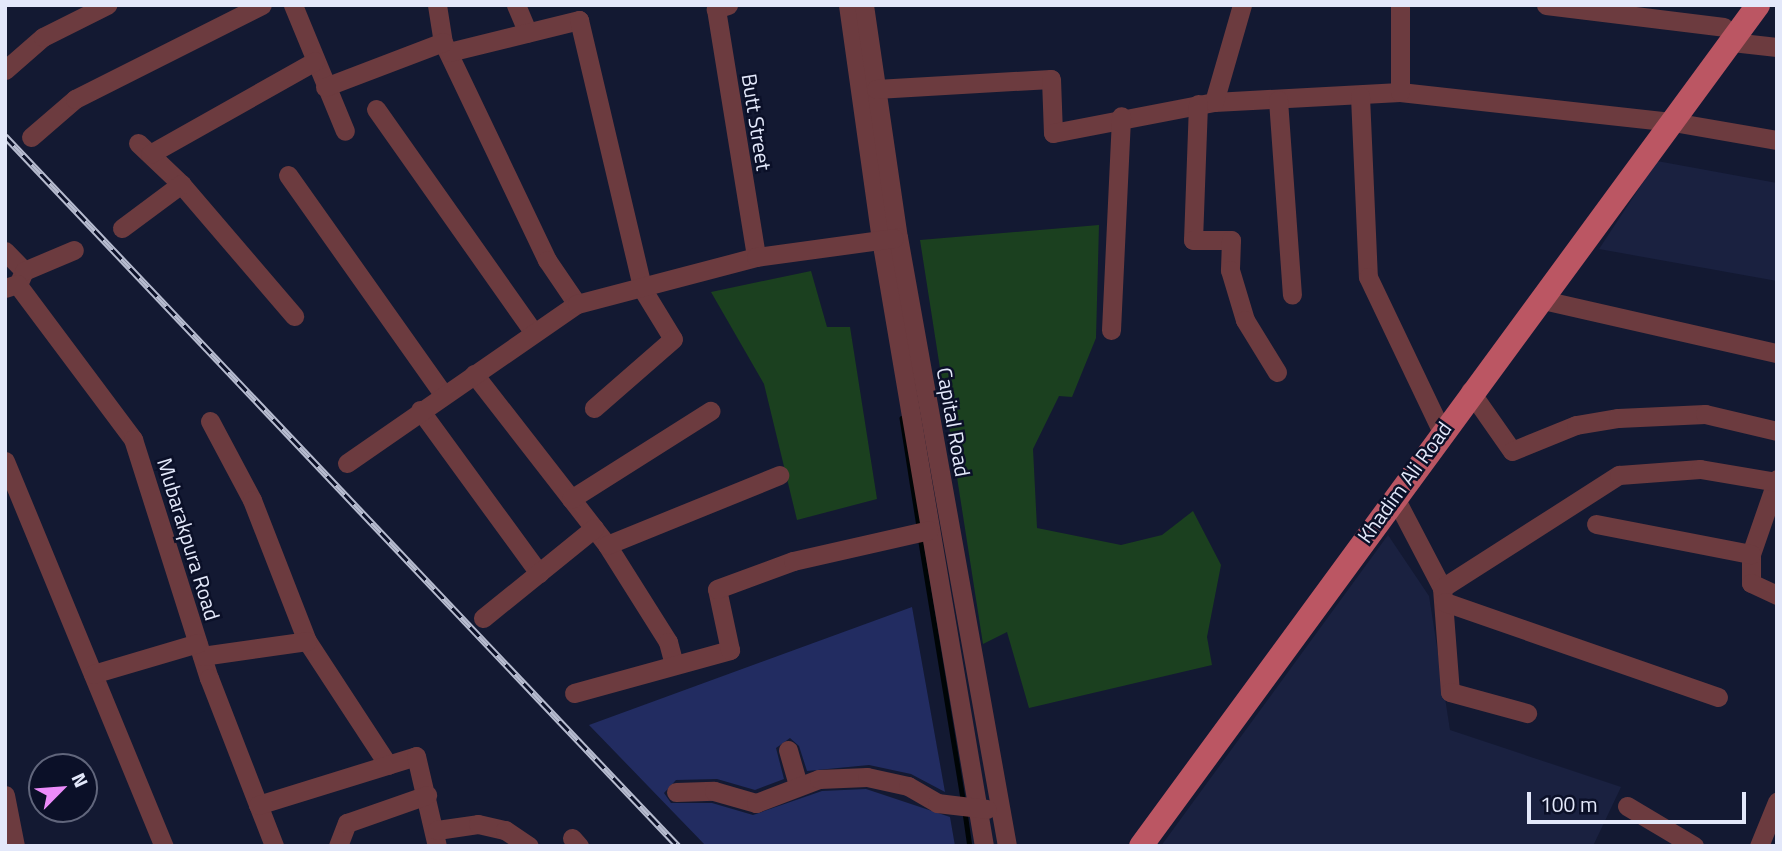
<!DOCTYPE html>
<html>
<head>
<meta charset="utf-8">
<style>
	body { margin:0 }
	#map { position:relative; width:1782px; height:851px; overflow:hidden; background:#131932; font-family:"Titillium Web",sans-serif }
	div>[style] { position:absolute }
	.built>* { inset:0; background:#1a2140 }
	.green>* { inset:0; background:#1b401f }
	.stream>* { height:4.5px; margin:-2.25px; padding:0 2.25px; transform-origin:2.25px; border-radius:2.25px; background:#000506 }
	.building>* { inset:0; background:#222c61 }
	.minor>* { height:19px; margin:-9.5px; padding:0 9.5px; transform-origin:9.5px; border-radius:9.5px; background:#6c3b3f }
	.major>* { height:24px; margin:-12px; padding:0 12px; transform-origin:12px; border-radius:12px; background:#bb5663 }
	.rail>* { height:7px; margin-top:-3.5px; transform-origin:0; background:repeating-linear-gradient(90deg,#0b1028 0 13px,#b6bbcf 0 26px); box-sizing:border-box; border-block:2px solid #b6bbcf }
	span { translate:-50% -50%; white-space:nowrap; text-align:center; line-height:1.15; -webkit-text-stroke:5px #0b1028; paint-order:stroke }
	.street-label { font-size:21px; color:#e3e8fa }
	.frame { position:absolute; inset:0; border:7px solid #e3e8fa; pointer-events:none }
	.north { position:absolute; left:28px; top:753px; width:70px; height:70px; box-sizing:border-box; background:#0b1028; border:2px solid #61667c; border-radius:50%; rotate:65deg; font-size:19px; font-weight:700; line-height:28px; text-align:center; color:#e3e8fa }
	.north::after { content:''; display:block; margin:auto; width:24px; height:32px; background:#ec8cfa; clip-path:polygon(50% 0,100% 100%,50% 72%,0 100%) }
	.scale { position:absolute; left:1527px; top:792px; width:219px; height:32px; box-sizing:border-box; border:4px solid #e3e8fa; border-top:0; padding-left:9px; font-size:21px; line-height:24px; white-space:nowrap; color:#e3e8fa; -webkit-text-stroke:5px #0b1028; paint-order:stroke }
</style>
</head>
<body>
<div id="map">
	<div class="built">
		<div style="clip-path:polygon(1657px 161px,1777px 183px,1777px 281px,1599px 249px)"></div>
		<div style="clip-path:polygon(1388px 535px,1429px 596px,1450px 730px,1621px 787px,1593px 846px,1161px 846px)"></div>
	</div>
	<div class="green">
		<div style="clip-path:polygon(1099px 225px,1096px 338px,1072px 397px,1059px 396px,1033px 449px,1037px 528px,1121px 545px,1162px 535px,1193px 511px,1221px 565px,1207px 637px,1212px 665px,1029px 708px,1007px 632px,983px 644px,920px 240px)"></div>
		<div style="clip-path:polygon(811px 271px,827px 327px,850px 327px,877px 499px,797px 520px,764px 384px,711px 292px)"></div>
	</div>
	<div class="stream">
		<div style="left:902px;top:418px;width:110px;rotate:81.1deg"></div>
		<div style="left:920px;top:536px;width:267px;rotate:80.7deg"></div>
		<div style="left:965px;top:812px;width:34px;rotate:82deg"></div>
	</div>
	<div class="building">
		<div style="clip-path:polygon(912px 607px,945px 792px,911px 774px,869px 765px,807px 771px,799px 746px,790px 738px,776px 748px,784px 779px,755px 790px,717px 779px,676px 780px,664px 793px,671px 803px,712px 803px,753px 815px,822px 791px,866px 789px,950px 817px,955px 846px,706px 846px,589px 725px)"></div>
	</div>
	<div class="minor">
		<div style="left:293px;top:5px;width:136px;rotate:67.6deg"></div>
		<div style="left:437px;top:5px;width:37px;rotate:81deg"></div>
		<div style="left:443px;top:42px;width:242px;rotate:64.5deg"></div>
		<div style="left:547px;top:260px;width:53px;rotate:55.7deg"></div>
		<div style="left:516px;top:5px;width:30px;rotate:67deg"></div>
		<div style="left:728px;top:5px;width:13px;rotate:162deg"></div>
		<div style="left:716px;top:9px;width:251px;rotate:80.8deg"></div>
		<div style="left:848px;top:5px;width:236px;rotate:82deg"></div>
		<div style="left:881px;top:239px;width:616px;rotate:80.37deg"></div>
		<div style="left:864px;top:5px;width:234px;rotate:81.7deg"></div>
		<div style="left:898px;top:237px;width:619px;rotate:79.85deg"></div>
		<div style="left:1546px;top:5px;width:179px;rotate:7deg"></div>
		<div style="left:1732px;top:42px;width:45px;rotate:6.3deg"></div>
		<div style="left:449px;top:52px;width:134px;rotate:-13.8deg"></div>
		<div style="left:579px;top:20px;width:277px;rotate:76.7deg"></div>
		<div style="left:643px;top:290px;width:57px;rotate:58.5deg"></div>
		<div style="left:673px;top:339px;width:105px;rotate:138.9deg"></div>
		<div style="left:5px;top:70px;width:50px;rotate:-41deg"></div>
		<div style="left:43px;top:37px;width:72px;rotate:-26.6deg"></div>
		<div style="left:325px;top:87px;width:126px;rotate:-20.9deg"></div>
		<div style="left:876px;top:89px;width:175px;rotate:-3.3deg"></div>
		<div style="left:1051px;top:79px;width:54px;rotate:87.9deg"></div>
		<div style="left:1053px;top:133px;width:164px;rotate:-10.9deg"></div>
		<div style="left:1214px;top:102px;width:186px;rotate:-3.1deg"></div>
		<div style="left:1400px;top:92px;width:275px;rotate:6.3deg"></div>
		<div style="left:1673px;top:122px;width:106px;rotate:9.8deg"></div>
		<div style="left:1400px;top:92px;width:87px;rotate:-90deg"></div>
		<div style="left:1360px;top:96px;width:181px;rotate:87.5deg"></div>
		<div style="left:1368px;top:277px;width:170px;rotate:64.5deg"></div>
		<div style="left:1278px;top:100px;width:195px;rotate:85.9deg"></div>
		<div style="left:1214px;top:102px;width:101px;rotate:-73.9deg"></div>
		<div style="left:1198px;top:104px;width:136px;rotate:92.1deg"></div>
		<div style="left:1193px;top:240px;width:38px"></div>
		<div style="left:1231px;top:240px;width:30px;rotate:92deg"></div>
		<div style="left:1230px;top:270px;width:52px;rotate:73.3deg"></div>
		<div style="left:1245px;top:320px;width:61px;rotate:58.4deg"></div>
		<div style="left:376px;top:109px;width:274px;rotate:54.8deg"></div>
		<div style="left:31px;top:137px;width:58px;rotate:-40.8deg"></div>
		<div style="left:75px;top:99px;width:209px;rotate:-26.7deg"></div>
		<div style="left:138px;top:143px;width:59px;rotate:43.6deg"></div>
		<div style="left:181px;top:184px;width:174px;rotate:49.4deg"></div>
		<div style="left:150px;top:154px;width:189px;rotate:-29.4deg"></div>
		<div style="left:288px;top:175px;width:268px;rotate:54.7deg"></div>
		<div style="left:122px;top:228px;width:74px;rotate:-36.7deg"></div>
		<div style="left:5px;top:251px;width:28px;rotate:46deg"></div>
		<div style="left:24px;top:271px;width:10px;rotate:114deg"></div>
		<div style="left:24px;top:271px;width:54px;rotate:-22.8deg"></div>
		<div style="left:5px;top:288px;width:13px;rotate:-18deg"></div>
		<div style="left:17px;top:284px;width:194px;rotate:53.2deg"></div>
		<div style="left:133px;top:439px;width:251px;rotate:72.4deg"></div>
		<div style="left:209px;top:678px;width:180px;rotate:68.8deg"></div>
		<div style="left:1543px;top:300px;width:240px;rotate:12.8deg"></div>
		<div style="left:1111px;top:330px;width:214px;rotate:-87.3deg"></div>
		<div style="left:474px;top:374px;width:217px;rotate:52.1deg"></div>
		<div style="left:607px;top:545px;width:115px;rotate:57.8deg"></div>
		<div style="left:668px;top:642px;width:20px;rotate:75deg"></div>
		<div style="left:1470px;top:391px;width:73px;rotate:55deg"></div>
		<div style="left:1512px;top:451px;width:69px;rotate:-22.1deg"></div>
		<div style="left:1576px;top:425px;width:43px;rotate:-9.5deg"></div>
		<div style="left:1618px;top:418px;width:87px;rotate:-2.6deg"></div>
		<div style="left:1705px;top:414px;width:74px;rotate:13.3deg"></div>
		<div style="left:420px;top:410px;width:202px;rotate:53.9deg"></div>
		<div style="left:210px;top:421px;width:89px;rotate:62deg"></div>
		<div style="left:252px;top:500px;width:151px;rotate:68.7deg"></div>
		<div style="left:307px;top:641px;width:148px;rotate:56.8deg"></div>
		<div style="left:5px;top:461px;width:417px;rotate:67.6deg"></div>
		<div style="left:347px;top:463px;width:280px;rotate:-34.7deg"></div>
		<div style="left:577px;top:304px;width:185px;rotate:-14.7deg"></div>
		<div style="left:756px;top:257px;width:139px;rotate:-7.8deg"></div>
		<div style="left:1777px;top:479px;width:79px;rotate:109.1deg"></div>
		<div style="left:1751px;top:554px;width:29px;rotate:90deg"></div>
		<div style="left:1751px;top:583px;width:29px;rotate:25deg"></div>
		<div style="left:1394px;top:496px;width:104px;rotate:62.4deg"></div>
		<div style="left:1442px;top:588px;width:104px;rotate:85.6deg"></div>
		<div style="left:1450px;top:692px;width:80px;rotate:15.3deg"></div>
		<div style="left:571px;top:499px;width:165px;rotate:-32.3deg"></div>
		<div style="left:1596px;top:524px;width:158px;rotate:11deg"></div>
		<div style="left:607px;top:545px;width:186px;rotate:-22.1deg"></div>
		<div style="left:1442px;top:588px;width:210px;rotate:-32.6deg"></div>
		<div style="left:1619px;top:475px;width:81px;rotate:-4.2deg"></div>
		<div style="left:1700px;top:469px;width:78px;rotate:9.6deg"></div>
		<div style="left:1445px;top:602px;width:289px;rotate:19.2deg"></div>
		<div style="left:483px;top:618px;width:143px;rotate:-39deg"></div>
		<div style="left:202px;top:656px;width:106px;rotate:-8.1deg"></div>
		<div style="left:93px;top:674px;width:109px;rotate:-16.4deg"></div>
		<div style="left:574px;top:693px;width:162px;rotate:-15.4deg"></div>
		<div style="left:730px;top:650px;width:62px;rotate:-102deg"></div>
		<div style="left:717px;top:589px;width:81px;rotate:-20.2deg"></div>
		<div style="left:793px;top:561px;width:139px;rotate:-12.8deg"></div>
		<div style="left:788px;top:750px;width:35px;rotate:74deg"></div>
		<div style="left:676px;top:792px;width:38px;rotate:-2deg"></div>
		<div style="left:714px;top:791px;width:44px;rotate:15.9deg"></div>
		<div style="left:756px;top:803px;width:67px;rotate:-20.9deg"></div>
		<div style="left:819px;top:779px;width:48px;rotate:-2.4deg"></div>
		<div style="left:867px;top:777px;width:42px;rotate:12.4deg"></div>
		<div style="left:908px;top:786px;width:34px;rotate:30deg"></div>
		<div style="left:937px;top:803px;width:50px;rotate:6.8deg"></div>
		<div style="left:5px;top:795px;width:52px;rotate:78.9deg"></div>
		<div style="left:258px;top:805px;width:165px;rotate:-17.2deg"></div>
		<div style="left:416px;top:756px;width:92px;rotate:76.9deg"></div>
		<div style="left:1627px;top:806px;width:78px;rotate:30.8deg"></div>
		<div style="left:437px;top:830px;width:41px;rotate:-8.3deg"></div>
		<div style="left:478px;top:824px;width:28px;rotate:13deg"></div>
		<div style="left:505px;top:830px;width:29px;rotate:34deg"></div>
		<div style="left:572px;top:838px;width:11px;rotate:49deg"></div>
		<div style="left:338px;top:846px;width:25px;rotate:-69deg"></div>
		<div style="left:347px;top:823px;width:85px;rotate:-19.3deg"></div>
		<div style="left:1759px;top:846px;width:48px;rotate:-67.8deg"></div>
	</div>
	<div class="major">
		<div style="left:1141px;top:846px;width:1043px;rotate:-53.73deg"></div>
	</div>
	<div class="rail">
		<div style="left:5px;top:136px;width:978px;rotate:46.53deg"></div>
	</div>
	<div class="street-label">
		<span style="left:757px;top:122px;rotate:81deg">Butt Street</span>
		<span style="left:954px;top:422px;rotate:80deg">Capital Road</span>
		<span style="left:1404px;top:482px;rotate:-54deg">Khadim Ali Road</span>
		<span style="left:189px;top:539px;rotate:73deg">Mubarakpura Road</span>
	</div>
	<div class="frame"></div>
	<div class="north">N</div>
	<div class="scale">100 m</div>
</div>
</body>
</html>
